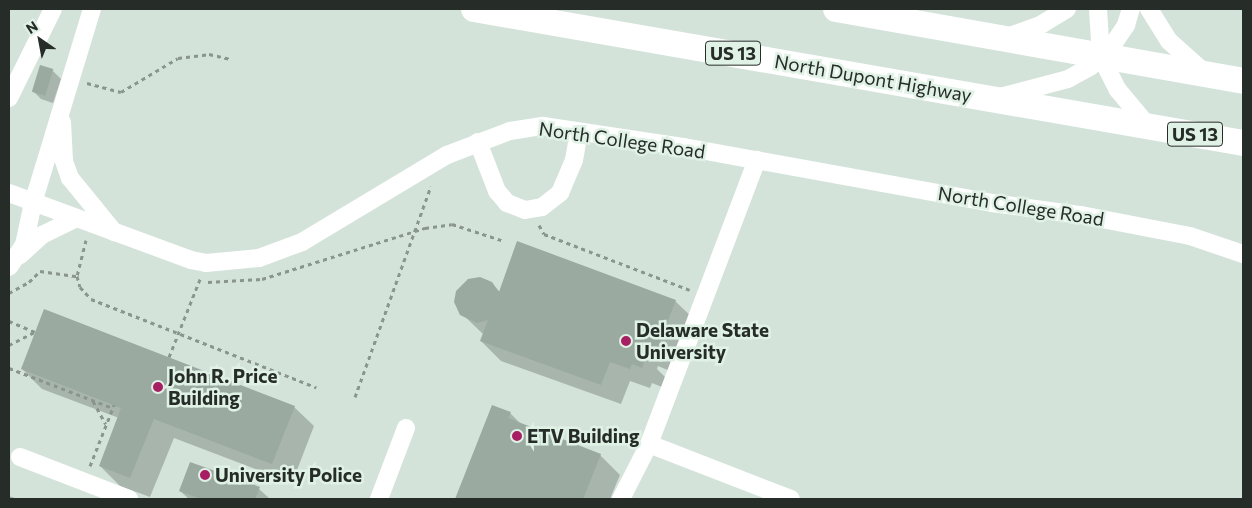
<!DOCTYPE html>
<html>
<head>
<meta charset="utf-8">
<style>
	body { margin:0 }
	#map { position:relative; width:1252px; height:508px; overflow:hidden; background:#d3e3d9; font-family:Commissioner,sans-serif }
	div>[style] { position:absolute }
	.shadow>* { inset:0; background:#0003 }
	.building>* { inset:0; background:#9aaaa0; transform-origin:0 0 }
	.path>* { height:3px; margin-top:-1.5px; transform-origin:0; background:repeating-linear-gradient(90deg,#89958d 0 4px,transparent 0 8px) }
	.minor>* { height:18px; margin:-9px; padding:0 9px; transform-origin:9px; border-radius:9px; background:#fff }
	.highway>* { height:26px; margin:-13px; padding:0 13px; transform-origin:13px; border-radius:13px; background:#fff }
	.dots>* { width:14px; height:14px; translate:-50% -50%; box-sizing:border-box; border:2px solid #e0f1e6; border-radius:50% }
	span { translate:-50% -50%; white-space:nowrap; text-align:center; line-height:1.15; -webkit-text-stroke:5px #e0f1e6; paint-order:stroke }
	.shield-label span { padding:1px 4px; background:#e0f1e6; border:1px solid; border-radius:4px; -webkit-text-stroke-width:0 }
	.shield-label { font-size:18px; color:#262c28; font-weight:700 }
	.street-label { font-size:19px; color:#262c28 }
	.poi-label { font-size:19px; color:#262c28; font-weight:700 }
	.left { translate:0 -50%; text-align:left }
	.frame { position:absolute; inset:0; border:10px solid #262c28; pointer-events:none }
	.north { position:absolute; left:15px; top:15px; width:50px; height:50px; -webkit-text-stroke:4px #e0f1e6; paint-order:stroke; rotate:327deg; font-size:14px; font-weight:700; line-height:20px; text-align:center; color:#262c28 }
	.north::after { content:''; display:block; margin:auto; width:18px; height:22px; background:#262c28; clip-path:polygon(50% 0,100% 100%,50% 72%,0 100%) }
</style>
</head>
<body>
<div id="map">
	<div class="shadow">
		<div style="clip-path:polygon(53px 71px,61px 79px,53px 103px,41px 99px,33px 91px)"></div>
		<div style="clip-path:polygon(491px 283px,500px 292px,675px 301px,695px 320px,675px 373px,658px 366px,657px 369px,666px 378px,662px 387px,652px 383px,650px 388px,630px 381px,621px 404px,501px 361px,481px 341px,484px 335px,458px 310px)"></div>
		<div style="clip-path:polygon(22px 369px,294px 407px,314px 426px,292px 483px,174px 438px,150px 497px,120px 486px,100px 466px,119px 418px,42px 389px)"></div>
		<div style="clip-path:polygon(493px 406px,510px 413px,521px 424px,600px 455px,620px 475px,610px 499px,457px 499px)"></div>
		<div style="clip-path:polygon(259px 489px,270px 499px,189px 499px,180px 491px)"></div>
		<div style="clip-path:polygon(9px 496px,18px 499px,9px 499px)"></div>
	</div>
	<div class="building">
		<div style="left:40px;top:65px;width:14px;height:28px;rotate:17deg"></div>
		<div style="clip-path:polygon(517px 241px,676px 300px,655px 354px,638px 347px,636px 353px,646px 357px,642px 368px,632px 364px,630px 369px,610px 362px,601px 385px,480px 341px,488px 320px,477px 323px,460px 315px,454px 302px,456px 291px,468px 279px,480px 277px,492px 282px,499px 292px)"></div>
		<div style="clip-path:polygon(44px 309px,295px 406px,272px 464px,154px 419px,130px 478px,99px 466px,121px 408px,21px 369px)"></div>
		<div style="clip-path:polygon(492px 405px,511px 412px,508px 418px,601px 454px,583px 499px,455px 499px)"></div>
		<div style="clip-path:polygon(190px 462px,260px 487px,255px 499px,201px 499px,179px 491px)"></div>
	</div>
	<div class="path">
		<div style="left:87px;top:83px;width:35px;rotate:15deg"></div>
		<div style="left:121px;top:92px;width:66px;rotate:-30.8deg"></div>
		<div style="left:178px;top:58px;width:31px;rotate:-7deg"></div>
		<div style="left:209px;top:54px;width:23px;rotate:13deg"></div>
		<div style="left:539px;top:225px;width:10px;rotate:61deg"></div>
		<div style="left:544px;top:234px;width:156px;rotate:21deg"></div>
		<div style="left:86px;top:240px;width:37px;rotate:104deg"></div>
		<div style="left:77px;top:276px;width:11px;rotate:75deg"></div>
		<div style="left:80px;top:287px;width:16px;rotate:47deg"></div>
		<div style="left:91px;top:299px;width:242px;rotate:21.4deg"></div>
		<div style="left:208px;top:282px;width:54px;rotate:-3.2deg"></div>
		<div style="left:262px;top:279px;width:171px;rotate:-17.4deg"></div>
		<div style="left:425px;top:228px;width:27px;rotate:-8deg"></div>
		<div style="left:452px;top:224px;width:52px;rotate:18.1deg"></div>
		<div style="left:9px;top:293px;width:23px;rotate:-29deg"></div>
		<div style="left:29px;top:282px;width:16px;rotate:-45deg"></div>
		<div style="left:40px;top:271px;width:37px;rotate:8deg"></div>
		<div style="left:9px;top:321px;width:28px;rotate:23deg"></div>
		<div style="left:9px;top:345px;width:29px;rotate:-27deg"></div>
		<div style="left:169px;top:357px;width:84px;rotate:-68.3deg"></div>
		<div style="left:9px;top:368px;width:111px;rotate:21deg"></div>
		<div style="left:355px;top:397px;width:224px;rotate:-70.2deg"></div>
		<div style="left:93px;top:401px;width:26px;rotate:61deg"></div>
		<div style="left:90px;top:466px;width:66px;rotate:-68.5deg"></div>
	</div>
	<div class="minor">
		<div style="left:1098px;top:9px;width:48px;rotate:86.4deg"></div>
		<div style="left:1101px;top:57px;width:37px;rotate:63deg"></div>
		<div style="left:1118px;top:90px;width:47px;rotate:50.2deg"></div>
		<div style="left:1149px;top:9px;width:38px;rotate:58deg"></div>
		<div style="left:1169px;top:41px;width:50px;rotate:41.7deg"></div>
		<div style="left:1007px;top:37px;width:37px;rotate:-20deg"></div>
		<div style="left:1042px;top:24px;width:29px;rotate:-31deg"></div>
		<div style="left:1000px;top:97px;width:70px;rotate:-14.8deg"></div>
		<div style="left:1068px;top:79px;width:26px;rotate:-29deg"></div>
		<div style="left:1091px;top:66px;width:33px;rotate:-45deg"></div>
		<div style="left:1114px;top:43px;width:22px;rotate:-56deg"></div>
		<div style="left:1126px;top:25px;width:17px;rotate:-73deg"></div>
		<div style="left:9px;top:98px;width:99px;rotate:-63.7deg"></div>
		<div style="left:62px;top:122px;width:39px;rotate:87deg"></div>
		<div style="left:64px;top:161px;width:18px;rotate:71deg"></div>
		<div style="left:70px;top:178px;width:70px;rotate:50.8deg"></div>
		<div style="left:478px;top:142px;width:53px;rotate:68.8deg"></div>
		<div style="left:497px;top:191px;width:16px;rotate:50deg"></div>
		<div style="left:507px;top:203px;width:19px;rotate:21deg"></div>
		<div style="left:525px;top:210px;width:17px;rotate:-10deg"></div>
		<div style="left:542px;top:207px;width:23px;rotate:-38deg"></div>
		<div style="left:560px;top:193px;width:36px;rotate:-67deg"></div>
		<div style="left:574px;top:160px;width:28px;rotate:-80deg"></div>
		<div style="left:9px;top:193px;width:194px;rotate:20.2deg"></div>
		<div style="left:191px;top:260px;width:15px;rotate:11deg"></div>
		<div style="left:206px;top:263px;width:53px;rotate:-5.4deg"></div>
		<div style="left:259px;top:258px;width:46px;rotate:-20.4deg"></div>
		<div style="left:302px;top:242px;width:169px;rotate:-31deg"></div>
		<div style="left:447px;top:155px;width:67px;rotate:-20.9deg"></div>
		<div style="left:510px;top:131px;width:33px;rotate:-9deg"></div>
		<div style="left:543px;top:126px;width:143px;rotate:8.5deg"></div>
		<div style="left:684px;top:147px;width:313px;rotate:10.3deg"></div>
		<div style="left:992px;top:203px;width:90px;rotate:7.7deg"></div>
		<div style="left:1081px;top:215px;width:111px;rotate:10.9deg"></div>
		<div style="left:1190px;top:236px;width:56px;rotate:18.8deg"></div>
		<div style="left:20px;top:255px;width:30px;rotate:-42deg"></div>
		<div style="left:42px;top:235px;width:37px;rotate:-26deg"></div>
		<div style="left:9px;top:267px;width:27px;rotate:-56deg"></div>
		<div style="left:24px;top:245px;width:43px;rotate:-77.9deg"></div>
		<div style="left:33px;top:203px;width:203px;rotate:-73.1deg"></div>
		<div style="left:649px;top:444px;width:152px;rotate:21.2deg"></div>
		<div style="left:20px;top:457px;width:117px;rotate:21.1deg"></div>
		<div style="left:379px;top:499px;width:76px;rotate:-69.2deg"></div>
		<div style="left:621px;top:499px;width:62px;rotate:-63deg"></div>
		<div style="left:649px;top:444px;width:304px;rotate:-69.2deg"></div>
	</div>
	<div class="highway">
		<div style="left:474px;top:9px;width:781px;rotate:9.88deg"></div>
		<div style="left:836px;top:9px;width:413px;rotate:10deg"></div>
	</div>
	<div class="dots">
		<div style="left:626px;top:341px;background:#a81e63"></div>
		<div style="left:158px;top:387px;background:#a81e63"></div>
		<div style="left:517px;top:436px;background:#a81e63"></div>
		<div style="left:205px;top:475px;background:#a81e63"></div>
	</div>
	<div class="shield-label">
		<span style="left:733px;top:53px">US 13</span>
		<span style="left:1195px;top:134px">US 13</span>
	</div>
	<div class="street-label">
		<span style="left:873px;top:78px;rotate:10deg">North Dupont Highway</span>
		<span style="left:622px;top:140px;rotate:8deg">North College Road</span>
		<span style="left:1021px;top:206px;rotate:9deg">North College Road</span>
	</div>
	<div class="poi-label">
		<span class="left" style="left:636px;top:341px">Delaware State<br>University</span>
		<span class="left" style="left:168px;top:387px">John R. Price<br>Building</span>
		<span class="left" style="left:527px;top:436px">ETV Building</span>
		<span class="left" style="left:215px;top:475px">University Police</span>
	</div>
	<div class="frame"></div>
	<div class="north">N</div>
</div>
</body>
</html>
